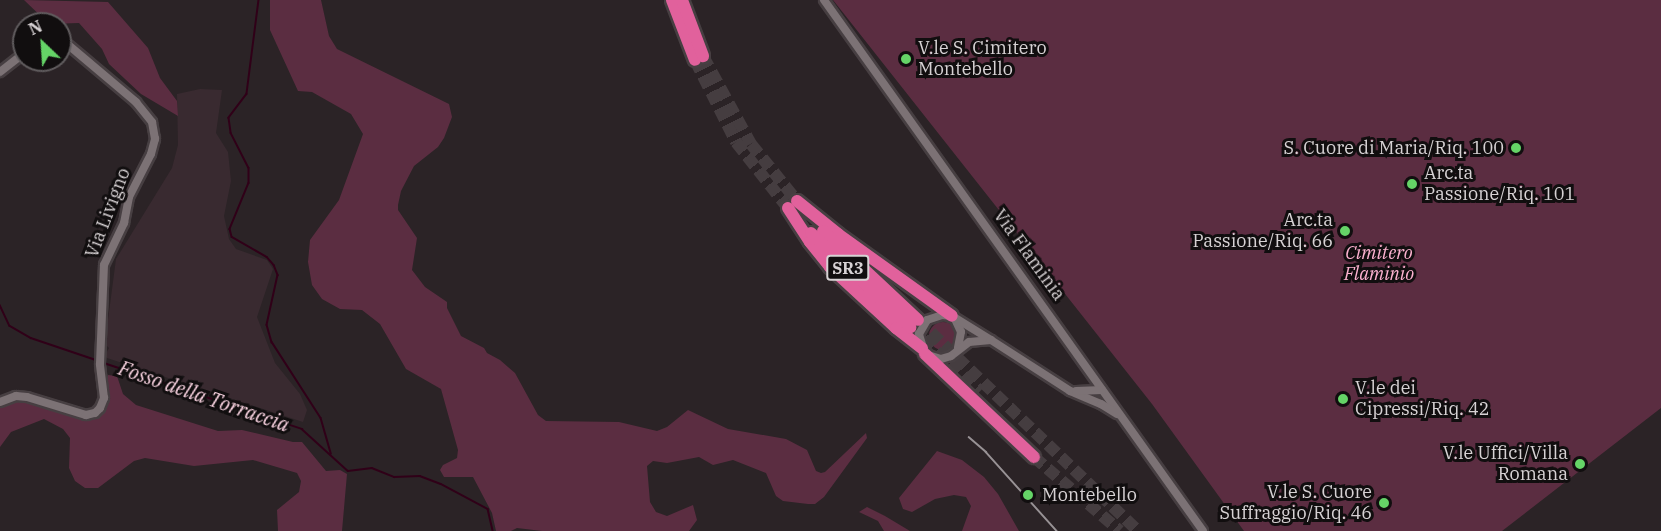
<!DOCTYPE html>
<html>
<head>
<meta charset="utf-8">
<style>
	body { margin:0 }
	#map { position:relative; width:1661px; height:531px; overflow:hidden; background:#2b2326; font-family:"IBM Plex Serif",serif }
	div>[style] { position:absolute }
	.built>* { inset:0; background:#392a30 }
	.green>* { inset:0; background:#5b2d41 }
	.round { border-radius:50% }
	.stream>* { height:1.5px; margin:-0.75px; padding:0 0.75px; transform-origin:0.75px; border-radius:0.75px; background:#300018 }
	.highway-tunnel>* { height:12px; margin-top:-6px; transform-origin:0; background:repeating-linear-gradient(90deg,#453d40 0 12px,transparent 0 18px) }
	.roads { filter:drop-shadow(2px 0 #473f42) drop-shadow(-2px 0 #473f42) drop-shadow(0 2px #473f42) drop-shadow(0 -2px #473f42) }
	.minor>* { height:8px; margin:-4px; padding:0 4px; transform-origin:4px; border-radius:4px; background:#7c7275 }
	.highway>* { height:12px; margin:-6px; padding:0 6px; transform-origin:6px; border-radius:6px; background:#e1619c }
	.rail>* { height:1.5px; margin:-0.75px; padding:0 0.75px; transform-origin:0.75px; border-radius:0.75px; background:#989295 }
	.dots>* { width:16px; height:16px; translate:-50% -50%; box-sizing:border-box; border:3px solid #110e0f; border-radius:50% }
	span { translate:-50% -50%; white-space:nowrap; text-align:center; line-height:1.15; -webkit-text-stroke:6px #110e0f; paint-order:stroke }
	.shield-label span { padding:2px 4px; background:#110e0f; border:2px solid; border-radius:4px; -webkit-text-stroke-width:0 }
	.shield-label { font-size:16px; color:#d7d2d4; font-weight:700 }
	.poi-label { font-size:18px; color:#d7d2d4 }
	.left { translate:0 -50%; text-align:left }
	.right { translate:-100% -50%; text-align:right }
	.street-label { font-size:18px; color:#d7d2d4 }
	.park-label { font-size:18px; color:#fdb2d0; font-style:italic }
	.water-label { font-size:20px; color:#fad3e1; font-style:italic }
	.north { position:absolute; left:12px; top:12px; width:60px; height:60px; box-sizing:border-box; background:#110e0f; border:2px solid #605c5e; border-radius:50%; rotate:335deg; font-size:16px; font-weight:700; line-height:24px; text-align:center; color:#d7d2d4 }
	.north::after { content:''; display:block; margin:auto; width:21px; height:27px; background:#65d467; clip-path:polygon(50% 0,100% 100%,50% 72%,0 100%) }
</style>
</head>
<body>
<div id="map">
	<div class="built">
		<div style="clip-path:polygon(200px 89px,222px 90px,216px 133px,228px 152px,231px 181px,224px 216px,229px 239px,236px 249px,267px 260px,273px 269px,257px 317px,275px 363px,300px 394px,307px 410px,303px 422px,104px 357px,109px 348px,105px 344px,106px 335px,116px 259px,172px 168px,178px 145px,177px 94px)"></div>
	</div>
	<div class="green">
		<div style="clip-path:polygon(24px 0,108px 2px,148px 48px,160px 78px,177px 101px,178px 116px,141px 94px,109px 64px,102px 49px,79px 23px,49px 24px)"></div>
		<div style="clip-path:polygon(270px 0,321px 0,329px 36px,337px 49px,449px 104px,452px 117px,444px 138px,438px 147px,414px 166px,401px 191px,398px 205px,398px 210px,417px 238px,412px 270px,425px 287px,447px 302px,447px 308px,461px 336px,484px 348px,487px 353px,500px 360px,515px 373px,538px 415px,546px 421px,619px 422px,657px 431px,667px 427px,688px 410px,728px 429px,786px 439px,807px 450px,816px 471px,821px 473px,825px 472px,866px 433px,867px 438px,824px 497px,815px 504px,808px 504px,783px 501px,776px 496px,766px 473px,733px 460px,713px 465px,699px 457px,667px 463px,653px 461px,647px 466px,650px 502px,656px 512px,667px 516px,693px 505px,697px 520px,689px 531px,542px 531px,517px 528px,511px 531px,496px 531px,492px 513px,473px 477px,444px 477px,440px 470px,443px 465px,457px 458px,458px 450px,441px 389px,406px 369px,380px 324px,362px 310px,340px 309px,322px 299px,312px 285px,308px 262px,310px 240px,339px 200px,363px 134px,351px 114px,312px 92px,298px 91px,270px 30px)"></div>
		<div style="clip-path:polygon(833px 0,1661px 0,1661px 408px,1502px 531px,1244px 531px,1152px 404px)"></div>
		<div class="round" style="left:929px;top:322px;width:28px;height:28px"></div>
		<div style="clip-path:polygon(108px 375px,117px 376px,123px 394px,136px 405px,218px 431px,242px 430px,293px 442px,302px 442px,326px 471px,340px 470px,347px 474px,342px 531px,278px 531px,277px 510px,299px 492px,301px 481px,297px 473px,253px 460px,194px 466px,145px 458px,134px 461px,98px 488px,85px 488px,75px 481px,69px 468px,70px 438px,63px 429px,44px 419px,11px 432px,0 447px,0 405px,25px 398px,92px 418px,101px 413px)"></div>
		<div style="clip-path:polygon(937px 451px,962px 460px,984px 477px,998px 494px,1019px 531px,962px 531px,971px 506px,966px 497px,954px 495px,935px 499px,912px 512px,903px 509px,899px 498px)"></div>
		<div style="clip-path:polygon(867px 507px,885px 516px,910px 531px,884px 531px,878px 521px,859px 512px)"></div>
	</div>
	<div class="stream">
		<div style="left:259px;top:0;width:95px;rotate:97.3deg"></div>
		<div style="left:247px;top:94px;width:30px;rotate:127deg"></div>
		<div style="left:229px;top:118px;width:15px;rotate:82deg"></div>
		<div style="left:231px;top:133px;width:39px;rotate:63deg"></div>
		<div style="left:249px;top:168px;width:15px;rotate:90deg"></div>
		<div style="left:249px;top:183px;width:50px;rotate:112.4deg"></div>
		<div style="left:230px;top:229px;width:8px;rotate:76deg"></div>
		<div style="left:232px;top:237px;width:40px;rotate:29.7deg"></div>
		<div style="left:267px;top:257px;width:11px;rotate:49deg"></div>
		<div style="left:274px;top:265px;width:11px;rotate:68deg"></div>
		<div style="left:278px;top:275px;width:51px;rotate:102.4deg"></div>
		<div style="left:267px;top:325px;width:18px;rotate:74deg"></div>
		<div style="left:272px;top:342px;width:90px;rotate:57.2deg"></div>
		<div style="left:321px;top:418px;width:37px;rotate:74deg"></div>
		<div style="left:0;top:305px;width:23px;rotate:65deg"></div>
		<div style="left:10px;top:326px;width:24px;rotate:30deg"></div>
		<div style="left:31px;top:338px;width:69px;rotate:18.7deg"></div>
		<div style="left:104px;top:363px;width:209px;rotate:18.4deg"></div>
		<div style="left:302px;top:429px;width:62px;rotate:42.4deg"></div>
		<div style="left:348px;top:471px;width:24px;rotate:-7deg"></div>
		<div style="left:372px;top:468px;width:24px;rotate:22deg"></div>
		<div style="left:394px;top:477px;width:26px;rotate:-2deg"></div>
		<div style="left:420px;top:476px;width:22px;rotate:21deg"></div>
		<div style="left:441px;top:484px;width:53px;rotate:28deg"></div>
		<div style="left:488px;top:509px;width:23px;rotate:77deg"></div>
	</div>
	<div class="highway-tunnel">
		<div style="left:703px;top:56px;width:100px;rotate:61.4deg"></div>
		<div style="left:751px;top:144px;width:73px;rotate:51.1deg"></div>
		<div style="left:695px;top:60px;width:92px;rotate:63.4deg"></div>
		<div style="left:736px;top:142px;width:84px;rotate:51.8deg"></div>
		<div style="left:918px;top:320px;width:305px;rotate:43.8deg"></div>
		<div style="left:910px;top:327px;width:95px;rotate:42.4deg"></div>
		<div style="left:1034px;top:457px;width:113px;rotate:40.7deg"></div>
	</div>
	<div class="roads">
		<div class="minor">
			<div style="left:824px;top:0;width:652px;rotate:54.48deg"></div>
			<div style="left:0;top:72px;width:31px;rotate:-38deg"></div>
			<div style="left:955px;top:319px;width:14px;rotate:65deg"></div>
			<div style="left:961px;top:332px;width:16px;rotate:101deg"></div>
			<div style="left:991px;top:340px;width:22px;rotate:175deg"></div>
			<div style="left:969px;top:342px;width:23px;rotate:142deg"></div>
			<div style="left:951px;top:356px;width:10px;rotate:163deg"></div>
			<div style="left:941px;top:359px;width:17px;rotate:-163deg"></div>
			<div style="left:925px;top:354px;width:21px;rotate:-107deg"></div>
			<div style="left:919px;top:334px;width:16px;rotate:-60deg"></div>
			<div style="left:927px;top:320px;width:16px;rotate:-18deg"></div>
			<div style="left:942px;top:315px;width:10px;rotate:6deg"></div>
			<div style="left:952px;top:316px;width:46px;rotate:31.6deg"></div>
			<div style="left:991px;top:340px;width:94px;rotate:32.8deg"></div>
			<div style="left:1070px;top:391px;width:34px;rotate:23deg"></div>
			<div style="left:1101px;top:404px;width:19px;rotate:32deg"></div>
			<div style="left:1076px;top:391px;width:26px;rotate:-2deg"></div>
			<div style="left:0;top:402px;width:17px;rotate:-21deg"></div>
			<div style="left:16px;top:396px;width:11px;rotate:5deg"></div>
			<div style="left:27px;top:397px;width:62px;rotate:17deg"></div>
			<div style="left:86px;top:415px;width:9px;rotate:-13deg"></div>
			<div style="left:95px;top:413px;width:7px;rotate:-45deg"></div>
			<div style="left:100px;top:408px;width:11px;rotate:-68deg"></div>
			<div style="left:104px;top:398px;width:34px;rotate:-97deg"></div>
			<div style="left:100px;top:364px;width:99px;rotate:-87.7deg"></div>
			<div style="left:104px;top:265px;width:47px;rotate:-64.5deg"></div>
			<div style="left:124px;top:223px;width:26px;rotate:-79deg"></div>
			<div style="left:129px;top:197px;width:48px;rotate:-62.9deg"></div>
			<div style="left:151px;top:154px;width:16px;rotate:-75deg"></div>
			<div style="left:155px;top:139px;width:17px;rotate:-100deg"></div>
			<div style="left:152px;top:122px;width:26px;rotate:-129deg"></div>
			<div style="left:136px;top:102px;width:99px;rotate:-139.9deg"></div>
		</div>
		<div class="highway">
			<div style="left:672px;top:0;width:64px;rotate:69deg"></div>
			<div style="left:682px;top:0;width:60px;rotate:69.4deg"></div>
			<div style="left:797px;top:201px;width:53px;rotate:38.8deg"></div>
			<div style="left:838px;top:234px;width:140px;rotate:35.7deg"></div>
			<div style="left:788px;top:208px;width:40px;rotate:57.1deg"></div>
			<div style="left:810px;top:242px;width:32px;rotate:51deg"></div>
			<div style="left:830px;top:267px;width:90px;rotate:42.7deg"></div>
			<div style="left:896px;top:328px;width:33px;rotate:38deg"></div>
			<div style="left:823px;top:231px;width:130px;rotate:43.1deg"></div>
			<div style="left:811px;top:233px;width:137px;rotate:43.5deg"></div>
			<div style="left:925px;top:354px;width:150px;rotate:43.4deg"></div>
		</div>
	</div>
	<div class="rail">
		<div style="left:969px;top:437px;width:23px;rotate:41deg"></div>
		<div style="left:986px;top:452px;width:106px;rotate:48.1deg"></div>
	</div>
	<div class="dots">
		<div style="left:906px;top:59px;background:#65d467"></div>
		<div style="left:1516px;top:148px;background:#65d467"></div>
		<div style="left:1412px;top:184px;background:#65d467"></div>
		<div style="left:1345px;top:231px;background:#65d467"></div>
		<div style="left:1343px;top:399px;background:#65d467"></div>
		<div style="left:1580px;top:464px;background:#65d467"></div>
		<div style="left:1028px;top:495px;background:#65d467"></div>
		<div style="left:1384px;top:503px;background:#65d467"></div>
	</div>
	<div class="shield-label">
		<span style="left:848px;top:268px">SR3</span>
	</div>
	<div class="poi-label">
		<span class="left" style="left:918px;top:59px">V.le S. Cimitero<br>Montebello</span>
		<span class="right" style="left:1504px;top:148px">S. Cuore di Maria/Riq. 100</span>
		<span class="left" style="left:1424px;top:184px">Arc.ta<br>Passione/Riq. 101</span>
		<span class="right" style="left:1333px;top:231px">Arc.ta<br>Passione/Riq. 66</span>
		<span class="left" style="left:1355px;top:399px">V.le dei<br>Cipressi/Riq. 42</span>
		<span class="right" style="left:1568px;top:464px">V.le Uffici/Villa<br>Romana</span>
		<span class="right" style="left:1372px;top:503px">V.le S. Cuore<br>Suffraggio/Riq. 46</span>
		<span class="left" style="left:1042px;top:495px">Montebello</span>
	</div>
	<div class="street-label">
		<span style="left:108px;top:213px;rotate:-69deg">Via Livigno</span>
		<span style="left:1029px;top:255px;rotate:54deg">Via Flaminia</span>
	</div>
	<div class="park-label">
		<span style="left:1379px;top:264px">Cimitero<br>Flaminio</span>
	</div>
	<div class="water-label">
		<span style="left:204px;top:396px;rotate:19deg">Fosso della Torraccia</span>
	</div>
	<div class="north">N</div>
</div>
</body>
</html>
